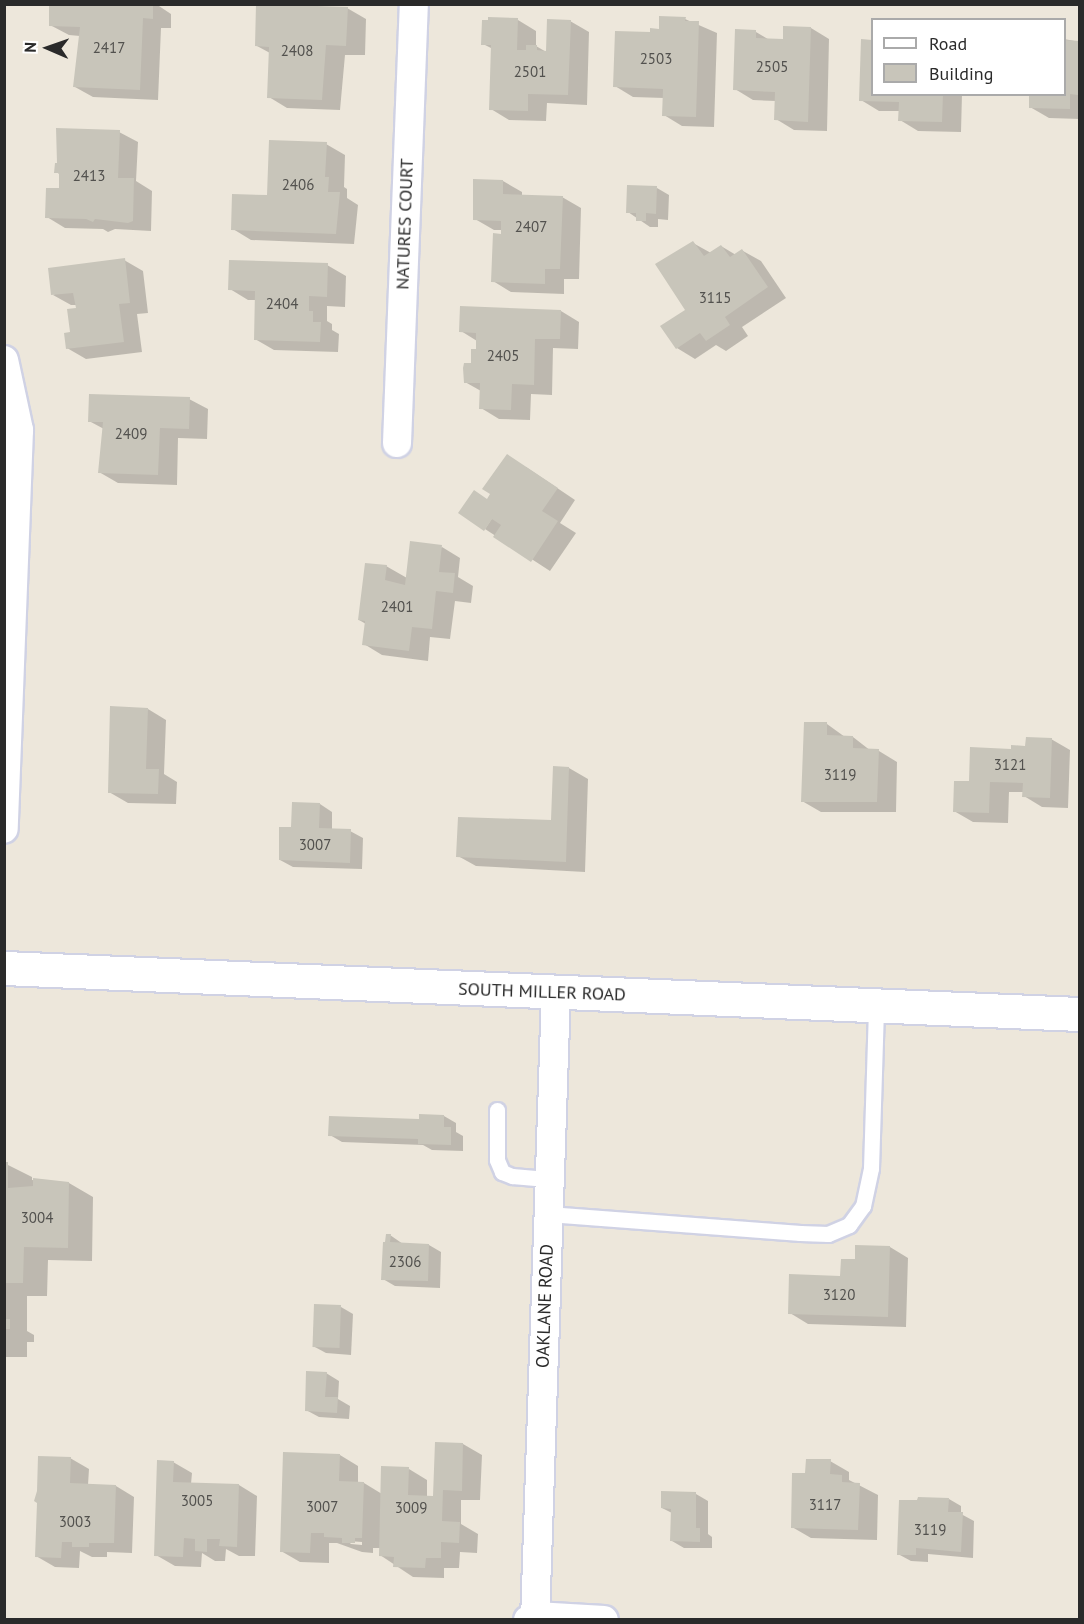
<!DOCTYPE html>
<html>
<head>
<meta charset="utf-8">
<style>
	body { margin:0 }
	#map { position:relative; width:1084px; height:1624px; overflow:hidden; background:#ede7db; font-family:"PT Sans",sans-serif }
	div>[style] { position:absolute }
	.shadow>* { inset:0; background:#0003 }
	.building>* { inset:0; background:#c8c5ba; transform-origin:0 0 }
	.roads { filter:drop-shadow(2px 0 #d0d2e4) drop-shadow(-2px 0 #d0d2e4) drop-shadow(0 2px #d0d2e4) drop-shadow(0 -2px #d0d2e4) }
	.service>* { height:15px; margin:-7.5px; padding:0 7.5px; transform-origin:7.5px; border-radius:7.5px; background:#fff }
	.minor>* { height:28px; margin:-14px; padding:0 14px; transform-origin:14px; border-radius:14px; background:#fff }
	.tertiary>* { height:33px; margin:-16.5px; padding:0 16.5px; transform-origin:16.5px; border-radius:16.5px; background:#fff }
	span { translate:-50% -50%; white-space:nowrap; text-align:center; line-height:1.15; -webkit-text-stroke:5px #fff; paint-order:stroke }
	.number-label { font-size:15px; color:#52514e }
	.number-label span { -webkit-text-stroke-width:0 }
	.street-label { font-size:18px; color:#2a2a2a }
	.frame { position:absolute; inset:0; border:6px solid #2a2a2a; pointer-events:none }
	.legend { position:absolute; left:871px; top:18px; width:195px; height:78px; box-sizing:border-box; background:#fff; border:2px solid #aaa; margin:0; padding:8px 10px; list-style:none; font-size:18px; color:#2a2a2a }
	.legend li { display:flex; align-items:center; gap:12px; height:30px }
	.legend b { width:30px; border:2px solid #aaa }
	.north { position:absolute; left:18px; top:18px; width:60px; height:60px; -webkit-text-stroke:4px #fff; paint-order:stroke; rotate:272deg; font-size:16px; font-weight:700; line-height:24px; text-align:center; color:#2a2a2a }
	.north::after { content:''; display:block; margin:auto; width:21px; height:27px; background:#2a2a2a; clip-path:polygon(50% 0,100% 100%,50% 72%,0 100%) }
</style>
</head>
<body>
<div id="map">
	<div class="shadow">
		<div style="clip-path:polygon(51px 4px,156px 4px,171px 14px,171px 28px,161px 28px,158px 100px,93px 97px,75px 87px,80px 36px,69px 35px,50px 25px)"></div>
		<div style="clip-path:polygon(347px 8px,366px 19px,365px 55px,345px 55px,340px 110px,287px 108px,269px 97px,270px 53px,257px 46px)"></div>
		<div style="clip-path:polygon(685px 19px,717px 33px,714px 127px,682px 126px,664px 115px,664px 98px,633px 97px,615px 86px,651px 34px)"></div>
		<div style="clip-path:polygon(518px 20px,536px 31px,536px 46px,548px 53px,570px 21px,589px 32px,587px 105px,547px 103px,546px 121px,509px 120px,491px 109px,493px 49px,483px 44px)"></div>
		<div style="clip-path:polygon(811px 28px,829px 39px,827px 131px,794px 130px,776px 119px,776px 101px,753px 100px,735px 89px,756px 32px,771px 41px,785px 41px)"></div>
		<div style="clip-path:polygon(1064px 39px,1080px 42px,1080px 119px,1049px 118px,1030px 107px,1031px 96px,1028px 94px,1064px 94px)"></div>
		<div style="clip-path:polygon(863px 41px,872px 41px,872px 94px,962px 94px,961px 132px,918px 131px,900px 120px,900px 111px,879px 111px,861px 100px)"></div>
		<div style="clip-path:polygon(119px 132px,138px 142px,136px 181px,152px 191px,151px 231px,115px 229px,108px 232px,103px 229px,65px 228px,47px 217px,60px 190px,61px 175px,56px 172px)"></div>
		<div style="clip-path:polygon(326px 144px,345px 155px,344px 187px,347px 189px,347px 198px,358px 205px,354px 244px,251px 240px,233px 229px)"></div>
		<div style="clip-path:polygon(475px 180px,503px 181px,522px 192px,522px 196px,562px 197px,581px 208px,579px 279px,564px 279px,564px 294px,511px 292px,493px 281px,502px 230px,494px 230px,475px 219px)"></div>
		<div style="clip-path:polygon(657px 188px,669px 195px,668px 220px,658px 219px,658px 227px,650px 227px,628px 212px)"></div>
		<div style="clip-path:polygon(693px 243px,711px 253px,721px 246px,736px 255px,743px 251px,761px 261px,786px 298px,742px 327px,748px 336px,726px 351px,716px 345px,695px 359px,677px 348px,687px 310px,657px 264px)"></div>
		<div style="clip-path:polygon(124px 260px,143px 271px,148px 313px,137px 314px,142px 352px,86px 359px,67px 348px,77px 305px,71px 305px,53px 295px)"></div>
		<div style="clip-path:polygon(327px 265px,346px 276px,345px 307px,327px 306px,327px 321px,332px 324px,332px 330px,339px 334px,338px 352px,274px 350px,255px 339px,257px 300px,248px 300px,230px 289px)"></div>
		<div style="clip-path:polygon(561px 311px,579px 322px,578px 349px,553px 348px,552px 395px,531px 394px,530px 420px,499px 419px,481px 408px,481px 391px,465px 382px,477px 351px,477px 341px,461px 331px)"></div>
		<div style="clip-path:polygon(189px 399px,208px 409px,207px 439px,178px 438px,177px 485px,118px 483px,99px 472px,104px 429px,89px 421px)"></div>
		<div style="clip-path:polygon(526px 467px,575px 500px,560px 523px,576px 533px,550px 571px,485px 529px)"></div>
		<div style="clip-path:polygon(442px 547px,460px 558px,458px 577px,473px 586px,471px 603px,455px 601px,450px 639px,430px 637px,428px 661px,382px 655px,364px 644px,366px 624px,359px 620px,386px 566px,407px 578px)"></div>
		<div style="clip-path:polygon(148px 709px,166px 720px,164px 774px,177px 782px,176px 804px,128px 803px,109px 792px)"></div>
		<div style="clip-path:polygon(827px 724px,845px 737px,853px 737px,871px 751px,879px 751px,897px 762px,896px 812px,821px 812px,802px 801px)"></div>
		<div style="clip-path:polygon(1051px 739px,1070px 750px,1068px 808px,1042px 807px,1024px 796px,1024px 792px,1009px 792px,1008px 823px,973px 822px,954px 811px,970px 783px,1013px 750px)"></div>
		<div style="clip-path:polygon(569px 768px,588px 779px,585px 872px,476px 866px,458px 856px,553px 821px)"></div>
		<div style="clip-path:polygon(320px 804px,332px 812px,332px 830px,350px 831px,363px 838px,362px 869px,293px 867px,280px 860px,292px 828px)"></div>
		<div style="clip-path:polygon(444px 1116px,456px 1123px,456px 1132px,463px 1136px,463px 1151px,432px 1150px,423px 1145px,342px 1142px,330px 1135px)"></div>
		<div style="clip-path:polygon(4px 1163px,32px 1177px,32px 1180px,69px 1183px,93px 1197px,92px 1261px,48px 1260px,47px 1296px,27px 1296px,27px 1331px,34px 1335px,34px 1342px,27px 1342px,27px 1357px,4px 1357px)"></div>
		<div style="clip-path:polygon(390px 1235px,403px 1244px,429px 1245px,441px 1252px,440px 1288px,395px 1286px,383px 1279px)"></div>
		<div style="clip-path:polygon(890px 1247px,908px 1258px,906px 1327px,808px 1324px,790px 1313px,842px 1277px,856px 1261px)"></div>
		<div style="clip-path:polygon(315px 1306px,341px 1307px,353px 1314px,351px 1355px,326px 1353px,313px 1346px)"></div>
		<div style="clip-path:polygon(326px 1373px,339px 1381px,338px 1399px,350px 1406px,349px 1419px,319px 1417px,306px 1410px)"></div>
		<div style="clip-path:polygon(evenodd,436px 1443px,463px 1444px,482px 1455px,480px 1500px,461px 1500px,461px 1524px,478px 1534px,477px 1553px,460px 1552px,459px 1568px,444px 1568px,444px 1578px,413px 1577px,380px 1555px,380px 1548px,373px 1548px,373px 1553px,362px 1552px,337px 1543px,329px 1543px,329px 1563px,300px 1562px,281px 1551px,340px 1455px,358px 1466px,358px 1483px,364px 1483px,382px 1494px,409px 1469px,427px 1480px,427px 1497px,434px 1497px,436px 1443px,348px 1541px,362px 1542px,362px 1545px,351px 1544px,348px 1541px)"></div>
		<div style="clip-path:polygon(70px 1458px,89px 1469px,88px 1485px,116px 1486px,134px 1497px,132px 1553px,107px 1552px,107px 1557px,92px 1557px,80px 1551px,79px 1568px,55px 1567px,36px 1556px)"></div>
		<div style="clip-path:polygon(830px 1461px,849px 1472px,849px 1480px,878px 1495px,877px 1540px,811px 1538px,792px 1527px,807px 1475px)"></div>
		<div style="clip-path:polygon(173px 1462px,192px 1473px,191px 1484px,239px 1485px,257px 1496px,255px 1556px,239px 1556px,226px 1549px,225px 1561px,215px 1561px,202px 1553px,201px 1567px,175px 1566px,156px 1555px)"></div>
		<div style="clip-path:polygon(696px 1494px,708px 1501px,708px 1534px,712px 1537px,712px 1548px,684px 1548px,672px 1541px,672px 1513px,662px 1508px)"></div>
		<div style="clip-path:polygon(949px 1499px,961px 1506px,961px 1514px,974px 1521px,973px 1558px,928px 1554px,928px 1562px,911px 1561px,898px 1554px)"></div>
	</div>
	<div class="building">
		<div style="clip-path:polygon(49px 4px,153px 4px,153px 19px,143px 18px,140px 90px,73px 87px,80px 27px,49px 26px)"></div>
		<div style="clip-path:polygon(256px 4px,348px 7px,346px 46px,326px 45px,322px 100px,267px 98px,269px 47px,255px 46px)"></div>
		<div style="clip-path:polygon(659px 16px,686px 17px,685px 21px,699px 21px,696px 117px,662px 116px,663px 89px,613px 87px,615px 31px,650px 32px,650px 28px,659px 29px)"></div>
		<div style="clip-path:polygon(488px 17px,518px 18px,517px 50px,526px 50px,526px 45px,537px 45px,537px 50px,546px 51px,547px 19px,571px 20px,568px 95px,528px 94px,528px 111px,489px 110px,491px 45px,481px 45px,482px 20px,488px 20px)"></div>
		<div style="clip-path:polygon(783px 26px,811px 27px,808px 122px,774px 120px,775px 92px,733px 90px,735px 29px,756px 30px,756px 38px,783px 39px)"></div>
		<div style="clip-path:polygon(861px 39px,872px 40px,872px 94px,943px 94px,942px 122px,898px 121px,899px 102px,859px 101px)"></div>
		<div style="clip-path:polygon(1064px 40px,1080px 41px,1078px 95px,1070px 94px,1070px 109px,1029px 108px,1029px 94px,1064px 94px)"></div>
		<div style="clip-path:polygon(56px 128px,120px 130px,118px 178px,134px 178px,133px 221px,128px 223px,95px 219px,93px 222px,86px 219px,45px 218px,46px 188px,59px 188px,59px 173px,54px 173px,55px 163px,57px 163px)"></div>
		<div style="clip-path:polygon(269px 140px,327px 142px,325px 177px,329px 177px,328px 192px,340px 192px,336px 234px,231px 230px,232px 194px,267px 195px)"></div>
		<div style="clip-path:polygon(473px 179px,503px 180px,503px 194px,563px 196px,560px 269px,545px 269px,545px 284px,491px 282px,493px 233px,501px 234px,501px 221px,473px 220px)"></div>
		<div style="clip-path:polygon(627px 185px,657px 186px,656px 214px,646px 213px,646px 221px,636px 221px,636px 213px,626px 213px)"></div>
		<div style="clip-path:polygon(693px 241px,704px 256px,721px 245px,730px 257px,742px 249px,768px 287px,725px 317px,730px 325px,706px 341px,700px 333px,676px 349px,660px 326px,685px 310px,655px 264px)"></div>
		<div style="clip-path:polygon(125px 258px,130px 303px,119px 304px,124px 342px,66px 349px,64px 333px,70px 332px,67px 309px,76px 308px,73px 293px,51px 295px,48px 268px)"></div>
		<div style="clip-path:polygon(229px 260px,328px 263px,327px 297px,309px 296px,309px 311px,313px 311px,313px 322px,321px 322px,320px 342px,254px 340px,255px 291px,228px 290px)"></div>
		<div style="clip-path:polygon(460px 306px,561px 310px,560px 339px,535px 339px,534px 385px,512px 384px,511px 410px,479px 409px,480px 383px,464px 383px,463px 368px,464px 363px,471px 363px,471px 349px,476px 349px,476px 333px,459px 332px)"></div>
		<div style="clip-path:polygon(89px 394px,190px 397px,189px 429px,160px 428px,158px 475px,98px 473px,103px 422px,88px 422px)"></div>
		<div style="clip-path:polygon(507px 454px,558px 488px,542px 511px,558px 521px,531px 562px,493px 537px,501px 525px,492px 519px,484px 531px,458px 513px,474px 490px,487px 499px,490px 494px,482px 489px)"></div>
		<div style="clip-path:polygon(410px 541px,442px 545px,439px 572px,455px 573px,453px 593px,436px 591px,432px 629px,412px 627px,409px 651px,362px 645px,365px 621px,358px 620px,365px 563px,387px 565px,385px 580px,405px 585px)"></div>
		<div style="clip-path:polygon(110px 706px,148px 708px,146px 769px,159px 769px,158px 794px,108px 793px)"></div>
		<div style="clip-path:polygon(804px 722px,827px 722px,827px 735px,853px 736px,853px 748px,879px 749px,877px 802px,801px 802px)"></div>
		<div style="clip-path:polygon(1026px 737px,1052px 738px,1050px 798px,1022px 797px,1023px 783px,990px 782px,989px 813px,953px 812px,954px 781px,969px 781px,970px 747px,1011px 749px,1011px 745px,1025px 746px)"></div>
		<div style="clip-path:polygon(553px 766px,569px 767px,566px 862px,456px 857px,458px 817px,551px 820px)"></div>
		<div style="clip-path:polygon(292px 802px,320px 803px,319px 828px,351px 829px,350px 863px,279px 860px,279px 827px,291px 827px)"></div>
		<div style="clip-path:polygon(419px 1114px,444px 1115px,444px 1127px,451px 1127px,451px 1145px,418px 1144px,418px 1139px,328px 1136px,329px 1116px,419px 1119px)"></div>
		<div style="clip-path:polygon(4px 1162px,8px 1162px,8px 1188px,33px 1186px,33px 1178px,69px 1182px,68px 1248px,24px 1247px,23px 1283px,4px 1283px)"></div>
		<div style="clip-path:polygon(386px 1234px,391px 1234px,390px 1242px,429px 1244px,428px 1281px,381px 1280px,383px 1242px,385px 1242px)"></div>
		<div style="clip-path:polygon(855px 1245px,890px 1246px,888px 1317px,788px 1314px,789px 1274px,840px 1276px,841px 1259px,855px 1259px)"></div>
		<div style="left:314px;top:1304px;width:27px;height:43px;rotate:2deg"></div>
		<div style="left:4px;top:1319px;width:6px;height:10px"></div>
		<div style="clip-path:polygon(306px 1371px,327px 1372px,325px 1397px,338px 1397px,337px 1413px,305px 1411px)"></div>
		<div style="clip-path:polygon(435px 1442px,463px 1443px,462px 1491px,443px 1490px,442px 1521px,460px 1522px,459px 1543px,441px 1542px,441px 1558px,426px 1558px,425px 1568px,393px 1567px,394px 1557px,379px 1556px,381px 1466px,409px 1467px,408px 1495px,433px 1496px)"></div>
		<div style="clip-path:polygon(283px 1452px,340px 1454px,339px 1481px,364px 1482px,362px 1538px,355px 1538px,355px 1543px,342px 1543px,342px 1538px,324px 1537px,324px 1533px,311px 1533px,310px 1553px,280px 1552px)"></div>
		<div style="clip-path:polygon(38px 1456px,71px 1457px,70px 1483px,116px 1485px,114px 1543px,89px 1543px,89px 1547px,72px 1547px,72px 1542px,62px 1542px,61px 1558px,35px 1557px,37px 1503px,34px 1501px,37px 1491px)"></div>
		<div style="clip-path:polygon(806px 1459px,831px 1459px,830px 1474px,842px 1475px,842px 1482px,860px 1483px,858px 1530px,791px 1528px,792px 1473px,805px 1473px)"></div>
		<div style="clip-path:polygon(157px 1460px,174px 1461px,173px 1482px,239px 1484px,237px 1547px,219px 1546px,220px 1539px,207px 1539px,207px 1552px,195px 1551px,195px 1539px,184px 1538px,183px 1557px,154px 1556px)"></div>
		<div style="clip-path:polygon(661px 1491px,696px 1492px,696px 1528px,700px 1528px,700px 1542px,670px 1541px,671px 1509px,661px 1508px)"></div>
		<div style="clip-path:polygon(918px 1497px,949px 1498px,948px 1512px,963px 1512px,961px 1552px,916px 1548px,916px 1555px,897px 1555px,899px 1500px,917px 1500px)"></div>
	</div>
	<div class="roads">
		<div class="service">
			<div style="left:497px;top:1110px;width:50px;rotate:90deg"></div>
			<div style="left:497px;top:1160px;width:13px;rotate:67deg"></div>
			<div style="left:502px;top:1172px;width:11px;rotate:22deg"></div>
			<div style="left:512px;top:1176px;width:38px;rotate:5deg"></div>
			<div style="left:548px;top:1214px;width:253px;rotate:4.3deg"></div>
			<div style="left:800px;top:1233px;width:28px;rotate:2deg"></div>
			<div style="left:828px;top:1234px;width:23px;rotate:-23deg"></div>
			<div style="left:849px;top:1225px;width:24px;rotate:-54deg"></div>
			<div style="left:863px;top:1206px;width:39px;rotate:-78deg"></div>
			<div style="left:871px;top:1168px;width:162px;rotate:-88.2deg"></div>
		</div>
		<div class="minor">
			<div style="left:4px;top:360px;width:72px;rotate:77.9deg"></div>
			<div style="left:19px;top:430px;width:399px;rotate:92.2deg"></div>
			<div style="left:397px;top:443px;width:439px;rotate:-87.8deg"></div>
			<div style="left:528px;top:1620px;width:8px;rotate:-30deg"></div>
			<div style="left:535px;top:1616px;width:69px;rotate:3.3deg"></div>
			<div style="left:535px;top:1620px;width:627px;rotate:-88.08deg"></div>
		</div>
		<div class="tertiary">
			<div style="left:4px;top:968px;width:1077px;rotate:2.45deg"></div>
		</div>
	</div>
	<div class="number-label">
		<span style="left:109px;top:48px">2417</span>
		<span style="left:297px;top:51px">2408</span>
		<span style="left:656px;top:59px">2503</span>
		<span style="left:772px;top:67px">2505</span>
		<span style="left:530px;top:72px">2501</span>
		<span style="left:89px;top:176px">2413</span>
		<span style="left:298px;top:185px">2406</span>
		<span style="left:531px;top:227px">2407</span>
		<span style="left:715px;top:298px">3115</span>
		<span style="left:282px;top:304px">2404</span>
		<span style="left:503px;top:356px">2405</span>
		<span style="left:131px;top:434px">2409</span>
		<span style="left:397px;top:607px">2401</span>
		<span style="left:1010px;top:765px">3121</span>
		<span style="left:840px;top:775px">3119</span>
		<span style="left:315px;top:845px">3007</span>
		<span style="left:37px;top:1218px">3004</span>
		<span style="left:405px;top:1262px">2306</span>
		<span style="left:839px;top:1295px">3120</span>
		<span style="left:197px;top:1501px">3005</span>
		<span style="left:825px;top:1505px">3117</span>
		<span style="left:322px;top:1507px">3007</span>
		<span style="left:411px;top:1508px">3009</span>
		<span style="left:75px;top:1522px">3003</span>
		<span style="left:930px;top:1530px">3119</span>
	</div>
	<div class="street-label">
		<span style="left:405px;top:224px;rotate:-88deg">NATURES COURT</span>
		<span style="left:542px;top:992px;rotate:2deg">SOUTH MILLER ROAD</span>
		<span style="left:545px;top:1306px;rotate:-88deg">OAKLANE ROAD</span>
	</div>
	<div class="frame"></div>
	<ul class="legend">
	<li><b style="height:8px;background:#fff"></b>Road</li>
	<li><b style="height:16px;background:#c8c5ba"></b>Building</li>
	</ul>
	<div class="north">N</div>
</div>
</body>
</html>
